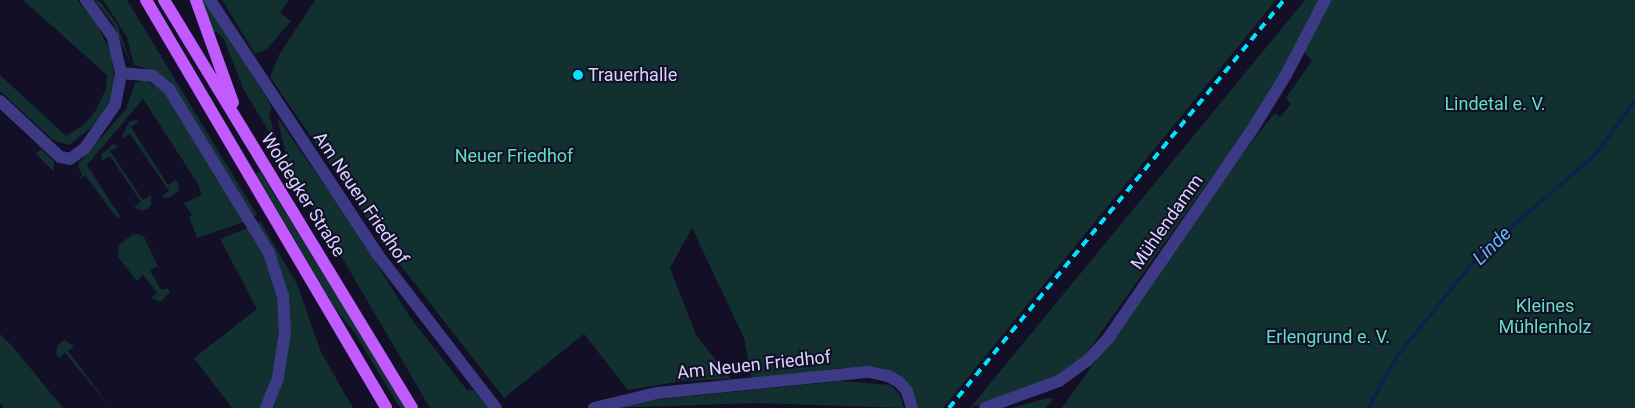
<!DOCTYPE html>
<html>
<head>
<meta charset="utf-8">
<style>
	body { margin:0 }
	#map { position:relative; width:1635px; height:408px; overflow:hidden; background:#130f26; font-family:Roboto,sans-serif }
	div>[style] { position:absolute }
	.green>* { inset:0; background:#12302f }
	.stream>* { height:4px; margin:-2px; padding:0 2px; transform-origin:2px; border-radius:2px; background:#0c2248 }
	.minor>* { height:12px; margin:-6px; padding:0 6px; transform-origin:6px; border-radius:6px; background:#3d3a85 }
	.major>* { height:12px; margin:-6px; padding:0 6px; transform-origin:6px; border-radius:6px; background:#c25bff }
	.rail>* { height:4px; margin-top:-2px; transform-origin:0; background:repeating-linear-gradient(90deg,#00e5ff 0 8px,transparent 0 14px) }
	.dots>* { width:14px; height:14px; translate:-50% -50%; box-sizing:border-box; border:2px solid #130f26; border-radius:50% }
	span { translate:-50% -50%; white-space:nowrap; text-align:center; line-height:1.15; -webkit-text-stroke:4px #130f26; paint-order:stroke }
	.poi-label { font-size:18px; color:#d9d4ff }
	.left { translate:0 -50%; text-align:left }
	.park-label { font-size:18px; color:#5fe0c0 }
	.street-label { font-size:18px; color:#d9d4ff }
	.water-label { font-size:19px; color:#62b6ff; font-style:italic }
</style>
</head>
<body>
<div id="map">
	<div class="green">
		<div style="clip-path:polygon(23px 0,77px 0,96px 23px,111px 53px,115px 85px,110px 101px,93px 126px,69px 145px,53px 140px,0 91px,0 75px,66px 136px,85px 124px,96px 110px,106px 89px,107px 75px)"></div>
		<div style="clip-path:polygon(94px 0,100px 1px,118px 26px,130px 62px,112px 22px)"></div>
		<div style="clip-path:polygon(103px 0,127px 0,257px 215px,252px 218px,172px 84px,155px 71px,134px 65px,127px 37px)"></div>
		<div style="clip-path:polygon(200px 0,205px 0,272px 107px,269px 115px,279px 148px,244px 90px,224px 40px,217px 32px,213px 33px)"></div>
		<div style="clip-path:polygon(222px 0,289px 0,280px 13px,291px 21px,267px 49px,255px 54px)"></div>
		<div style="clip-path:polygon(315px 0,1276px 0,943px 408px,918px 408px,907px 382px,881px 368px,840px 368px,752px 380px,744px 338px,692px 228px,670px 268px,696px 335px,731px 379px,682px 381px,628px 390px,584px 334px,504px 398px,387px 248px,270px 77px,279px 55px)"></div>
		<div style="clip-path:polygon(1305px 0,1320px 0,1282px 73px,1247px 127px,1083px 358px,1056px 376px,970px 408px)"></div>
		<div style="clip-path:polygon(1331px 0,1635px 0,1635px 408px,1062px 408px,1252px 141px,1275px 113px,1280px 117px,1291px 104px,1286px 98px,1312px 61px,1304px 52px)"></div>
		<div style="clip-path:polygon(144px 80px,167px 92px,247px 221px,197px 238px,189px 216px,192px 215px,184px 203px,202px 195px,198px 184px,143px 99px,87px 165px,120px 216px,117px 218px,85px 175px,79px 180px,82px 174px,78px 167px,79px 163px,126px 109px,135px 83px)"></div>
		<div style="clip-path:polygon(277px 117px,351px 223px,412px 320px,467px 390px,473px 390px,489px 408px,430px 408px,289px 167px)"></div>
		<div style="clip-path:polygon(136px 120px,138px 122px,131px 127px,168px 185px,176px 180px,178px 183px,179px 190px,169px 198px,161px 197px,169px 191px,130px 134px,123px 138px,122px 135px,130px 121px)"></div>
		<div style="clip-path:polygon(113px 144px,118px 146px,110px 151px,143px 200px,151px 195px,151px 205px,147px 209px,142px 211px,134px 207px,141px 202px,110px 156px,102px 161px,101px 155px)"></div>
		<div style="clip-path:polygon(41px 149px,54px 161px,54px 172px,36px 154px)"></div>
		<div style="clip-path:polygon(260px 171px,358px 329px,405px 408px,400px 408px,354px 332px,335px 308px,256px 174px)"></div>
		<div style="clip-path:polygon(260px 221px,297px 284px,321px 352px,353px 408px,270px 408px,288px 333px,256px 224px)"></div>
		<div style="clip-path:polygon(250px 227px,260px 243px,279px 297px,279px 356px,262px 408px,232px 408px,194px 358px,257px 309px,220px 239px)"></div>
		<div style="clip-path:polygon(138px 234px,144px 237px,158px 266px,150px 270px,161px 290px,168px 288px,170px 292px,160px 302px,151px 298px,157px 293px,143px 275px,137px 281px,118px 257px,119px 245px,132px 235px)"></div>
		<div style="clip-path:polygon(0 334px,13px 347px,63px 408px,4px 408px,0 403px)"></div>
		<div style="clip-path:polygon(64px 340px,74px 346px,68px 351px,111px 408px,65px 353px,59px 358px,56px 354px,57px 346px)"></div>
		<div style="clip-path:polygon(842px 381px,890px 385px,900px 395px,904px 408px,755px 403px,611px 408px,632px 402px)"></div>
		<div style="clip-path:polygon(1048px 398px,1053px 399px,1046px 408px,1011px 408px)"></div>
	</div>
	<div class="stream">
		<div style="left:1368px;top:408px;width:61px;rotate:-60.5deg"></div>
		<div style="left:1398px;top:355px;width:129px;rotate:-51deg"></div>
		<div style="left:1479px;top:255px;width:153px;rotate:-40.8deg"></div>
		<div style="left:1595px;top:155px;width:67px;rotate:-53.5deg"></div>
	</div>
	<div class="minor">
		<div style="left:210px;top:0;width:305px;rotate:56.6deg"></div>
		<div style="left:378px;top:255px;width:193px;rotate:52.4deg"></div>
		<div style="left:121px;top:73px;width:32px;rotate:5deg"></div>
		<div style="left:153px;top:76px;width:21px;rotate:39deg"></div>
		<div style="left:169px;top:89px;width:192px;rotate:58.6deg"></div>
		<div style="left:269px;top:253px;width:45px;rotate:72deg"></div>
		<div style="left:283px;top:296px;width:36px;rotate:87deg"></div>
		<div style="left:285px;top:332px;width:47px;rotate:98.7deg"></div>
		<div style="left:278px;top:378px;width:32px;rotate:112deg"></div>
		<div style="left:0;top:101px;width:82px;rotate:43deg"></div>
		<div style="left:60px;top:157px;width:10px;rotate:11deg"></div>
		<div style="left:70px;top:159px;width:19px;rotate:-36deg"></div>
		<div style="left:85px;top:148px;width:52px;rotate:-55.1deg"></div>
		<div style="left:115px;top:105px;width:33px;rotate:-79deg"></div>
		<div style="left:121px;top:73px;width:37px;rotate:-103deg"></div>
		<div style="left:113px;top:37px;width:46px;rotate:-126.1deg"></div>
		<div style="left:594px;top:408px;width:65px;rotate:-13.4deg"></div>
		<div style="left:657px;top:393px;width:213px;rotate:-5.7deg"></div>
		<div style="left:869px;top:372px;width:19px;rotate:12deg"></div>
		<div style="left:888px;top:376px;width:13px;rotate:29deg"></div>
		<div style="left:899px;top:382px;width:12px;rotate:48deg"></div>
		<div style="left:907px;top:391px;width:18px;rotate:74deg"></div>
		<div style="left:985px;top:408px;width:79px;rotate:-20deg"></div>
		<div style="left:1059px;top:381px;width:34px;rotate:-36deg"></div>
		<div style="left:1087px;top:361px;width:33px;rotate:-47deg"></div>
		<div style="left:1109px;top:337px;width:252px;rotate:-55.4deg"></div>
		<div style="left:1252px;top:130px;width:65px;rotate:-58.3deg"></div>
		<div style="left:1286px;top:75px;width:85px;rotate:-62.5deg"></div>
	</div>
	<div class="major">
		<div style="left:146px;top:0;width:473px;rotate:59.5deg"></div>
		<div style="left:164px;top:0;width:477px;rotate:58.7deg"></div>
		<div style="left:196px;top:0;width:109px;rotate:70.2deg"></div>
	</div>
	<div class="rail">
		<div style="left:949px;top:408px;width:528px;rotate:-50.61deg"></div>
	</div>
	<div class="dots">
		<div style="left:578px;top:75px;background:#00e5ff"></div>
	</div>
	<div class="poi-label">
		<span class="left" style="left:588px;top:75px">Trauerhalle</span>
	</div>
	<div class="park-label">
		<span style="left:1495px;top:104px">Lindetal e. V.</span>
		<span style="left:514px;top:156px">Neuer Friedhof</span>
		<span style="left:1545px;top:317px">Kleines<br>Mühlenholz</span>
		<span style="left:1328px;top:337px">Erlengrund e. V.</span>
	</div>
	<div class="street-label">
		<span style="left:303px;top:195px;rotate:58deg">Woldegker Straße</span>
		<span style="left:361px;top:198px;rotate:56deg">Am Neuen Friedhof</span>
		<span style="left:1167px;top:222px;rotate:-55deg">Mühlendamm</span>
		<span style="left:754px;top:365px;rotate:-6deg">Am Neuen Friedhof</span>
	</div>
	<div class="water-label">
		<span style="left:1492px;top:246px;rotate:-44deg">Linde</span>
	</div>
</div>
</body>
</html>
